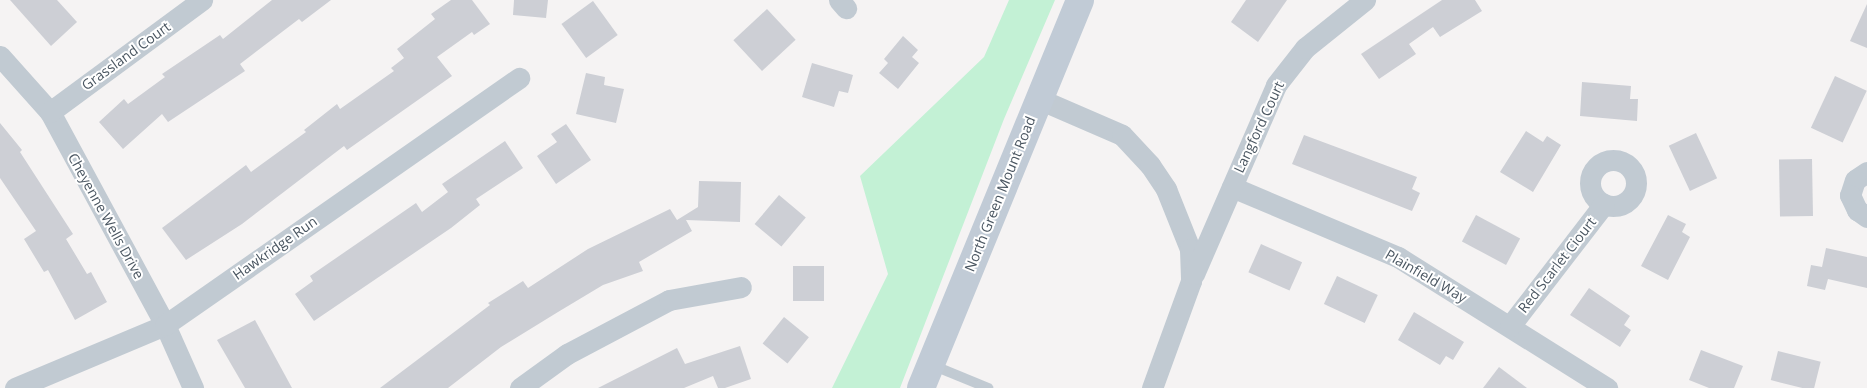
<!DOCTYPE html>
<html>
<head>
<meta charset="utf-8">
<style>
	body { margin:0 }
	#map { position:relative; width:1867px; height:388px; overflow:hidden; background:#f5f3f3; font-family:"Open Sans",sans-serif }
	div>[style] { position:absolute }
	.green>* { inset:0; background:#c3f1d5 }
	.building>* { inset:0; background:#cdcfd5; transform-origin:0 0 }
	.lane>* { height:10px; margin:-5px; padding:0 5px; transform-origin:5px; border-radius:5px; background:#c1cad2 }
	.street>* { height:21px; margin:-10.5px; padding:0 10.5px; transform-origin:10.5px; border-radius:10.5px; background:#c1cad2 }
	.street>.ring { margin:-10.5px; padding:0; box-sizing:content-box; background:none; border:21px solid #c1cad2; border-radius:50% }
	.secondary>* { height:28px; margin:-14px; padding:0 14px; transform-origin:14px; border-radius:14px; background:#c1cbd6 }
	span { translate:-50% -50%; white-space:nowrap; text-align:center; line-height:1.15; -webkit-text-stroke:4px #fff; paint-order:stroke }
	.street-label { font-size:14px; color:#4a5661 }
</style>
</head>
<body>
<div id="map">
	<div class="green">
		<div style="clip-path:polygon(1009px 0,1055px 0,1004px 119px,900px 388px,832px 388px,888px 274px,860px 176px,984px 57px)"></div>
	</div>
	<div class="building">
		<div style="clip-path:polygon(10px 0,57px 0,77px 22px,51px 46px)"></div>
		<div style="clip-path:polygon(272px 0,331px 0,302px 22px,299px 19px,240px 64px,245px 71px,168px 122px,162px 114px,123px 149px,99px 122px,124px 99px,128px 104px,165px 77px,162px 74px,220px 35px,223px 39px)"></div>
		<div style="clip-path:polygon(451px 0,472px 0,490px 24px,474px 35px,472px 32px,437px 57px,452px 76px,347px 150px,344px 146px,242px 224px,186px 260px,162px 228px,246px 165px,251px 172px,306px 132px,304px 130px,337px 104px,340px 109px,394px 71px,391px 68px,404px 58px,397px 49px,435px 19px,431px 14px)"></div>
		<div style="clip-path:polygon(514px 0,548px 0,546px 18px,513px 15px)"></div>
		<div style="clip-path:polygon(1246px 0,1287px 0,1258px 42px,1231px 22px)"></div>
		<div style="clip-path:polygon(1442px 0,1475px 0,1482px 11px,1440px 37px,1433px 27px,1409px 44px,1416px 54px,1379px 79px,1361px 54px)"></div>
		<div style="left:593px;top:1px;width:42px;height:39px;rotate:54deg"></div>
		<div style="clip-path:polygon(1867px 4px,1867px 48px,1850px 41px)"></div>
		<div style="left:767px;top:9px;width:42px;height:46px;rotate:47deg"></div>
		<div style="clip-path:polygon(903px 36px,918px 50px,912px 57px,919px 63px,898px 89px,879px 73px,888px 63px,884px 59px)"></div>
		<div style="clip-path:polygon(812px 63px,853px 75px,848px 93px,839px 91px,834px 107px,802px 97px)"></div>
		<div style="clip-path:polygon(586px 73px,605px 77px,604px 85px,624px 89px,616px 123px,576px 114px)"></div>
		<div style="left:1835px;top:76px;width:35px;height:57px;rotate:25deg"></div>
		<div style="clip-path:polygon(1582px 82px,1631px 86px,1630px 99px,1638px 99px,1637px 121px,1580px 116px)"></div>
		<div style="clip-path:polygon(0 123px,22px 150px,20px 152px,73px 234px,66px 239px,87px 274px,91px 272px,107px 302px,75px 320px,48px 270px,44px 272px,24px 239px,36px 231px,0 178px)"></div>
		<div style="clip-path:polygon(566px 124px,591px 160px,556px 184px,537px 156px,557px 142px,551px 134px)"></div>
		<div style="clip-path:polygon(1526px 131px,1543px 142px,1547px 136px,1561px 145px,1533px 192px,1500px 172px)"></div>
		<div style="left:1696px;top:133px;width:50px;height:30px;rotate:65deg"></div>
		<div style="clip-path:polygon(1304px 135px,1417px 177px,1412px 189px,1420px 193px,1412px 211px,1292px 164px)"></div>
		<div style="clip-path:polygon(505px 141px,523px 168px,476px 199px,480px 205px,451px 228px,314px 321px,295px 294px,313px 281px,310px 276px,416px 203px,422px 212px,448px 192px,442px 184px)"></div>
		<div style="left:1812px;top:159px;width:57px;height:33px;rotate:89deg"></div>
		<div style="clip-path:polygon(699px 181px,741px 182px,740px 222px,686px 220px,692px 231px,639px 262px,643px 271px,603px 285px,558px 312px,501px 347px,448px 388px,380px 388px,490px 305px,488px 303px,523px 281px,528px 288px,588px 249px,670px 209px,677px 220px,698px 207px)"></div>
		<div style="left:779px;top:195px;width:35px;height:38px;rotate:40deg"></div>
		<div style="left:1476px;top:215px;width:50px;height:30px;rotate:28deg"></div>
		<div style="clip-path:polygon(1668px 215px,1686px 224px,1682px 232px,1690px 237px,1668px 280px,1641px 266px)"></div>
		<div style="left:1261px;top:244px;width:45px;height:31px;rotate:24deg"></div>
		<div style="clip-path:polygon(1826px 248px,1867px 257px,1867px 288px,1828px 279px,1825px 290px,1807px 286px,1811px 265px,1822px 267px)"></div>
		<div style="left:793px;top:266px;width:31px;height:35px"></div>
		<div style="left:1337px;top:276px;width:45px;height:31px;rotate:25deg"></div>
		<div style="clip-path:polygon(1589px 288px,1630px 316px,1624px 325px,1631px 330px,1620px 347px,1570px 315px)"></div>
		<div style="clip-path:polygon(1414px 312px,1464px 342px,1453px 360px,1446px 356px,1440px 365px,1398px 340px)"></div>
		<div style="left:784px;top:317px;width:32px;height:34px;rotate:39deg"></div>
		<div style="clip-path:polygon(255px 320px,292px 388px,245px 388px,217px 340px)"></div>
		<div style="clip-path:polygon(740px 346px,751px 379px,725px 388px,718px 388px,713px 376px,684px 388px,598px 388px,677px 348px,685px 364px)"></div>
		<div style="clip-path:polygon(1701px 350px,1743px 366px,1734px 388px,1709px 388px,1689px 380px)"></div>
		<div style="left:1778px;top:351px;width:44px;height:30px;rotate:14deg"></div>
		<div style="clip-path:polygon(1499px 367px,1527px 388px,1483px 388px)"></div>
	</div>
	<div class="lane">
		<div style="left:932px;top:365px;width:61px;rotate:22.3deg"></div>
	</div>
	<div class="street">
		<div style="left:839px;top:0;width:11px;rotate:49deg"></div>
		<div style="left:0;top:56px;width:75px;rotate:48.2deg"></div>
		<div style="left:50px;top:112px;width:242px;rotate:61.6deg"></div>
		<div style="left:165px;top:325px;width:69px;rotate:66deg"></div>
		<div style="left:1039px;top:99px;width:90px;rotate:23.4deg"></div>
		<div style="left:1122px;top:135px;width:41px;rotate:47deg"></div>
		<div style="left:1150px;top:165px;width:29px;rotate:56deg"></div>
		<div style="left:1166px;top:189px;width:65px;rotate:68.2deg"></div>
		<div style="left:1190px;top:249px;width:32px;rotate:88deg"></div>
		<div style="left:1191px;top:281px;width:114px;rotate:110deg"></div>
		<div style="left:50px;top:112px;width:189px;rotate:-36.4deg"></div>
		<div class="ring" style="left:1590px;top:160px;width:25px;height:25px"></div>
		<div style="left:1867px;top:172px;width:14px;rotate:146deg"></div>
		<div style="left:1855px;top:180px;width:16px;rotate:108deg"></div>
		<div style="left:1850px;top:195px;width:17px;rotate:65deg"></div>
		<div style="left:1857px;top:210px;width:12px;rotate:35deg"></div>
		<div style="left:1232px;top:187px;width:180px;rotate:22.9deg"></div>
		<div style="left:1398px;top:257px;width:247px;rotate:32.1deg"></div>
		<div style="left:1194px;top:274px;width:206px;rotate:-66.5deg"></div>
		<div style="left:1276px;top:85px;width:47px;rotate:-51.9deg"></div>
		<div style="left:1305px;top:48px;width:77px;rotate:-38.7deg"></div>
		<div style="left:1510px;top:326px;width:154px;rotate:-52.4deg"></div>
		<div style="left:15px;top:388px;width:163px;rotate:-22.8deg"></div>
		<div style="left:165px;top:325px;width:432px;rotate:-34.9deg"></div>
		<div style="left:520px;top:388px;width:58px;rotate:-35.9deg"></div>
		<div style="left:567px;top:354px;width:115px;rotate:-27.9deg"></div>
		<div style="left:669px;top:300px;width:73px;rotate:-10.2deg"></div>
	</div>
	<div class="secondary">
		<div style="left:921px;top:388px;width:419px;rotate:-67.7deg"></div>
	</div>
	<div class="street-label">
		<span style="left:126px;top:56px;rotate:-36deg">Grassland Court</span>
		<span style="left:1259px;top:127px;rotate:-65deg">Langford Court</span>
		<span style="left:1000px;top:194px;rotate:-68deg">North Green Mount Road</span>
		<span style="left:106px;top:216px;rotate:61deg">Cheyenne Wells Drive</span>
		<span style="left:275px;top:248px;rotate:-35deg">Hawkridge Run</span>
		<span style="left:1557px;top:265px;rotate:-52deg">Red Scarlet Ciourt</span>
		<span style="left:1426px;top:276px;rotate:30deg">Plainfield Way</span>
	</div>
</div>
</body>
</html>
